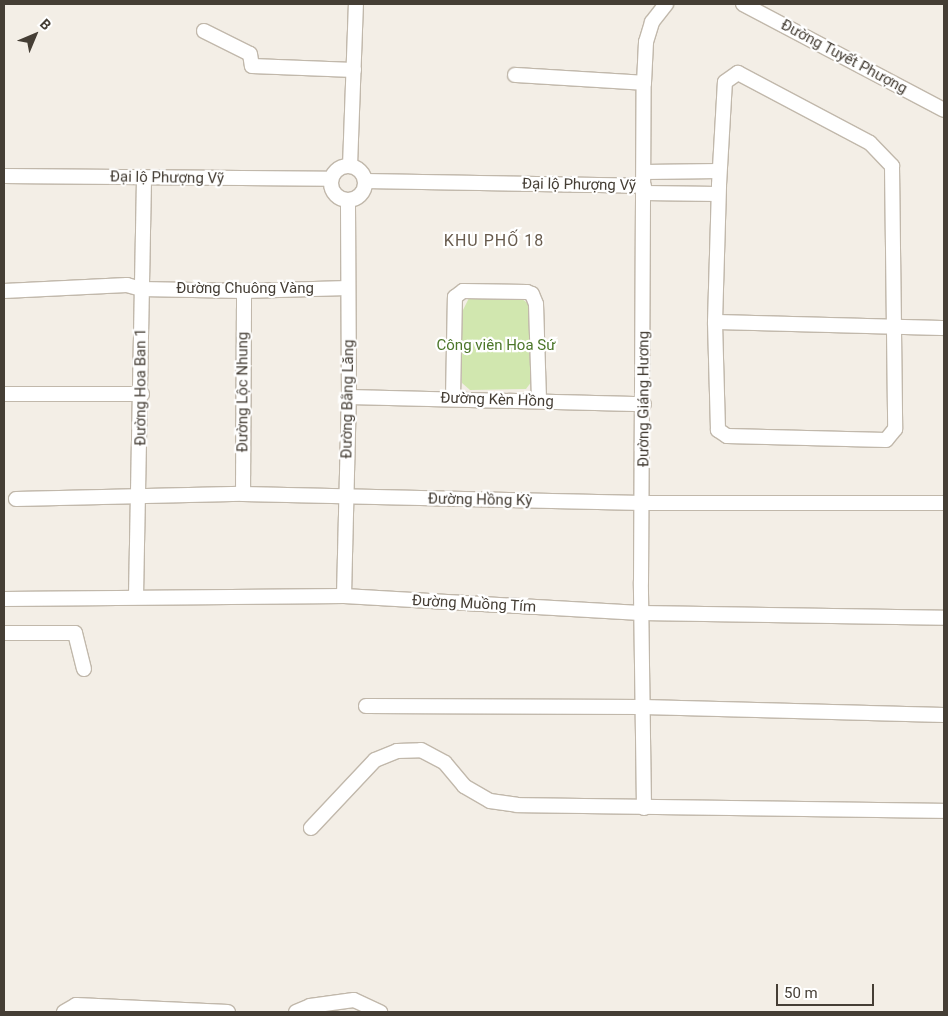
<!DOCTYPE html>
<html>
<head>
<meta charset="utf-8">
<style>
	body { margin:0 }
	#map { position:relative; width:948px; height:1016px; overflow:hidden; background:#f3eee6; font-family:Roboto,sans-serif }
	div>[style] { position:absolute }
	.green>* { inset:0; background:#d1e7af }
	.roads { filter:drop-shadow(1px 0 #c1b8ab) drop-shadow(-1px 0 #c1b8ab) drop-shadow(0 1px #c1b8ab) drop-shadow(0 -1px #c1b8ab) }
	.minor>* { height:14px; margin:-7px; padding:0 7px; transform-origin:7px; border-radius:7px; background:#fff }
	.minor>.ring { margin:-7px; padding:0; box-sizing:content-box; background:none; border:14px solid #fff; border-radius:50% }
	span { translate:-50% -50%; white-space:nowrap; text-align:center; line-height:1.15; -webkit-text-stroke:4.5px #fff; paint-order:stroke }
	.street-label { font-size:15px; color:#453e35 }
	.park-label { font-size:15px; color:#4c7629 }
	.neighbourhood-label { font-size:16px; color:#685b4d; letter-spacing:1px }
	.frame { position:absolute; inset:0; border:5px solid #453e35; pointer-events:none }
	.north { position:absolute; left:10px; top:10px; width:50px; height:50px; -webkit-text-stroke:4px #fff; paint-order:stroke; rotate:45deg; font-size:14px; font-weight:700; line-height:20px; text-align:center; color:#453e35 }
	.north::after { content:''; display:block; margin:auto; width:18px; height:22px; background:#453e35; clip-path:polygon(50% 0,100% 100%,50% 72%,0 100%) }
	.scale { position:absolute; left:776px; top:984px; width:98px; height:22px; box-sizing:border-box; border:2px solid #453e35; border-top:0; padding-left:6px; font-size:15px; line-height:18px; white-space:nowrap; color:#453e35; -webkit-text-stroke:4px #fff; paint-order:stroke }
</style>
</head>
<body>
<div id="map">
	<div class="green">
		<div style="clip-path:polygon(469px 298px,522px 299px,529px 304px,532px 381px,526px 389px,470px 390px,462px 383px,461px 314px)"></div>
	</div>
	<div class="roads">
		<div class="minor">
			<div style="left:743px;top:4px;width:227px;rotate:27.8deg"></div>
			<div style="left:204px;top:31px;width:51px;rotate:26.6deg"></div>
			<div style="left:250px;top:54px;width:12px;rotate:81deg"></div>
			<div style="left:252px;top:66px;width:102px;rotate:2.2deg"></div>
			<div style="left:738px;top:73px;width:149px;rotate:27.9deg"></div>
			<div style="left:870px;top:143px;width:32px;rotate:46deg"></div>
			<div style="left:892px;top:166px;width:263px;rotate:89.3deg"></div>
			<div style="left:895px;top:429px;width:14px;rotate:129deg"></div>
			<div style="left:886px;top:440px;width:159px;rotate:-178.6deg"></div>
			<div style="left:727px;top:436px;width:11px;rotate:-146deg"></div>
			<div style="left:718px;top:430px;width:108px;rotate:-91.6deg"></div>
			<div style="left:715px;top:322px;width:137px;rotate:-88.3deg"></div>
			<div style="left:719px;top:185px;width:103px;rotate:-86.7deg"></div>
			<div style="left:725px;top:82px;width:16px;rotate:-35deg"></div>
			<div style="left:515px;top:75px;width:129px;rotate:3.5deg"></div>
			<div class="ring" style="left:331px;top:166px;width:20px;height:20px"></div>
			<div style="left:350px;top:166px;width:162px;rotate:-87.9deg"></div>
			<div style="left:644px;top:172px;width:75px;rotate:-0.8deg"></div>
			<div style="left:4px;top:176px;width:326px;rotate:0.5deg"></div>
			<div style="left:365px;top:181px;width:279px;rotate:1deg"></div>
			<div style="left:644px;top:193px;width:74px;rotate:0.8deg"></div>
			<div style="left:4px;top:291px;width:123px;rotate:-2.8deg"></div>
			<div style="left:127px;top:285px;width:15px;rotate:16deg"></div>
			<div style="left:141px;top:289px;width:103px;rotate:1.1deg"></div>
			<div style="left:244px;top:291px;width:104px;rotate:-1.7deg"></div>
			<div style="left:715px;top:322px;width:229px;rotate:1.5deg"></div>
			<div style="left:4px;top:394px;width:138px"></div>
			<div style="left:349px;top:397px;width:295px;rotate:1.4deg"></div>
			<div style="left:453px;top:398px;width:101px;rotate:-88.9deg"></div>
			<div style="left:455px;top:297px;width:10px;rotate:-37deg"></div>
			<div style="left:463px;top:291px;width:64px;rotate:0.9deg"></div>
			<div style="left:527px;top:292px;width:5px;rotate:22deg"></div>
			<div style="left:532px;top:294px;width:11px;rotate:68deg"></div>
			<div style="left:536px;top:304px;width:97px;rotate:88.2deg"></div>
			<div style="left:243px;top:494px;width:203px;rotate:-89.7deg"></div>
			<div style="left:16px;top:499px;width:227px;rotate:-1.3deg"></div>
			<div style="left:243px;top:494px;width:400px;rotate:1.3deg"></div>
			<div style="left:643px;top:503px;width:301px"></div>
			<div style="left:136px;top:596px;width:418px;rotate:-88.9deg"></div>
			<div style="left:344px;top:596px;width:199px;rotate:-88.6deg"></div>
			<div style="left:349px;top:397px;width:196px;rotate:-90.3deg"></div>
			<div style="left:4px;top:599px;width:340px;rotate:-0.5deg"></div>
			<div style="left:344px;top:596px;width:297px;rotate:3.3deg"></div>
			<div style="left:641px;top:613px;width:303px;rotate:0.9deg"></div>
			<div style="left:4px;top:633px;width:71px"></div>
			<div style="left:75px;top:633px;width:37px;rotate:76deg"></div>
			<div style="left:366px;top:706px;width:277px;rotate:0.2deg"></div>
			<div style="left:643px;top:707px;width:301px;rotate:1.5deg"></div>
			<div style="left:644px;top:808px;width:226px;rotate:-90.8deg"></div>
			<div style="left:641px;top:582px;width:499px;rotate:-89.7deg"></div>
			<div style="left:644px;top:83px;width:41px;rotate:-87.2deg"></div>
			<div style="left:646px;top:42px;width:21px;rotate:-73deg"></div>
			<div style="left:652px;top:22px;width:23px;rotate:-52deg"></div>
			<div style="left:311px;top:828px;width:93px;rotate:-46.7deg"></div>
			<div style="left:375px;top:760px;width:24px;rotate:-22deg"></div>
			<div style="left:397px;top:751px;width:24px;rotate:-2deg"></div>
			<div style="left:421px;top:750px;width:27px;rotate:28deg"></div>
			<div style="left:445px;top:763px;width:30px;rotate:50deg"></div>
			<div style="left:464px;top:786px;width:30px;rotate:30deg"></div>
			<div style="left:490px;top:801px;width:27px;rotate:8deg"></div>
			<div style="left:517px;top:805px;width:427px;rotate:0.8deg"></div>
			<div style="left:64px;top:1012px;width:14px;rotate:-30deg"></div>
			<div style="left:76px;top:1005px;width:152px;rotate:2.6deg"></div>
			<div style="left:296px;top:1012px;width:15px;rotate:-23deg"></div>
			<div style="left:310px;top:1006px;width:44px;rotate:-7.8deg"></div>
			<div style="left:354px;top:1000px;width:29px;rotate:25deg"></div>
		</div>
	</div>
	<div class="street-label">
		<span style="left:844px;top:57px;rotate:28deg">Đường Tuyết Phượng</span>
		<span style="left:167px;top:178px;rotate:1deg">Đại lộ Phượng Vỹ</span>
		<span style="left:579px;top:185px;rotate:1deg">Đại lộ Phượng Vỹ</span>
		<span style="left:245px;top:289px">Đường Chuông Vàng</span>
		<span style="left:141px;top:387px;rotate:-90deg">Đường Hoa Ban 1</span>
		<span style="left:243px;top:392px;rotate:-90deg">Đường Lộc Nhung</span>
		<span style="left:348px;top:399px;rotate:-89deg">Đường Bằng Lăng</span>
		<span style="left:644px;top:399px;rotate:-90deg">Đường Giáng Hương</span>
		<span style="left:497px;top:400px;rotate:2deg">Đường Kèn Hồng</span>
		<span style="left:480px;top:500px;rotate:1deg">Đường Hồng Kỳ</span>
		<span style="left:474px;top:604px;rotate:3deg">Đường Muồng Tím</span>
	</div>
	<div class="park-label">
		<span style="left:496px;top:346px">Công viên Hoa Sứ</span>
	</div>
	<div class="neighbourhood-label">
		<span style="left:494px;top:241px">KHU PHỐ 18</span>
	</div>
	<div class="frame"></div>
	<div class="north">B</div>
	<div class="scale">50 m</div>
</div>
</body>
</html>
